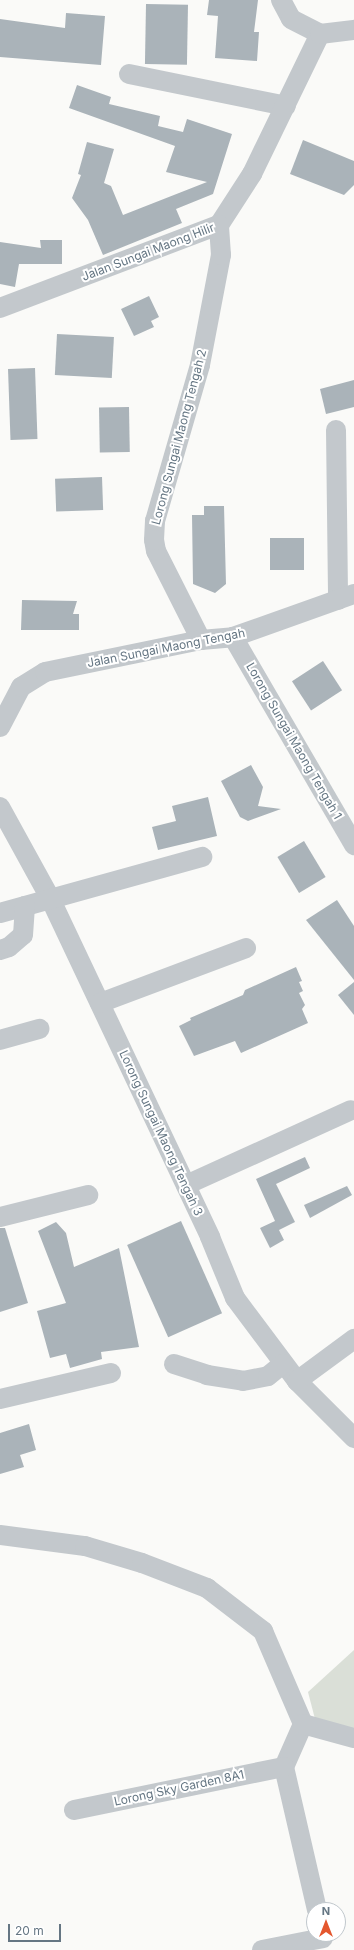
<!DOCTYPE html>
<html>
<head>
<meta charset="utf-8">
<style>
	body { margin:0 }
	#map { position:relative; width:354px; height:1950px; overflow:hidden; background:#fafaf8; font-family:Inter,sans-serif }
	div>[style] { position:absolute }
	.green>* { inset:0; background:#dadfd7 }
	.building>* { inset:0; background:#aab3b9; transform-origin:0 0 }
	.minor>* { height:20px; margin:-10px; padding:0 10px; transform-origin:10px; border-radius:10px; background:#c3c8cc }
	span { translate:-50% -50%; white-space:nowrap; text-align:center; line-height:1.15; -webkit-text-stroke:4px #fff; paint-order:stroke }
	.street-label { font-size:12px; color:#657683 }
	.north { position:absolute; left:306px; top:1902px; width:40px; height:40px; box-sizing:border-box; background:#fff; border:1px solid #c1c8cd; border-radius:50%; rotate:0deg; font-size:11px; font-weight:700; line-height:16px; text-align:center; color:#657683 }
	.north::after { content:''; display:block; margin:auto; width:14px; height:18px; background:#e4572e; clip-path:polygon(50% 0,100% 100%,50% 72%,0 100%) }
	.scale { position:absolute; left:8px; top:1924px; width:53px; height:18px; box-sizing:border-box; border:2px solid #657683; border-top:0; padding-left:5px; font-size:12px; line-height:14px; white-space:nowrap; color:#657683; -webkit-text-stroke:3px #fff; paint-order:stroke }
</style>
</head>
<body>
<div id="map">
	<div class="green">
		<div style="clip-path:polygon(354px 1650px,354px 1730px,315px 1719px,308px 1692px)"></div>
	</div>
	<div class="building">
		<div style="clip-path:polygon(209px 0,258px 0,254px 32px,259px 32px,257px 61px,215px 58px,218px 16px,207px 15px)"></div>
		<div style="left:146px;top:4px;width:42px;height:60px;rotate:1deg"></div>
		<div style="clip-path:polygon(66px 13px,105px 16px,101px 65px,0 57px,0 19px,65px 28px)"></div>
		<div style="clip-path:polygon(77px 85px,111px 97px,109px 104px,160px 116px,158px 126px,183px 132px,187px 119px,232px 134px,213px 194px,176px 209px,182px 223px,103px 255px,88px 220px,72px 198px,81px 175px,78px 174px,87px 142px,114px 149px,104px 183px,111px 186px,123px 215px,207px 182px,166px 172px,175px 146px,69px 108px)"></div>
		<div style="clip-path:polygon(303px 140px,354px 161px,354px 185px,344px 195px,290px 174px)"></div>
		<div style="clip-path:polygon(40px 240px,62px 240px,62px 264px,19px 264px,15px 287px,0 284px,0 242px,41px 248px)"></div>
		<div style="clip-path:polygon(149px 296px,159px 317px,151px 321px,154px 327px,134px 336px,121px 309px)"></div>
		<div style="left:57px;top:334px;width:57px;height:41px;rotate:3deg"></div>
		<div style="left:35px;top:368px;width:71px;height:27px;rotate:88deg"></div>
		<div style="clip-path:polygon(354px 380px,354px 407px,326px 414px,320px 389px)"></div>
		<div style="left:129px;top:407px;width:45px;height:30px;rotate:89deg"></div>
		<div style="left:102px;top:477px;width:33px;height:47px;rotate:88deg"></div>
		<div style="clip-path:polygon(204px 506px,224px 506px,226px 584px,215px 593px,193px 584px,192px 515px,204px 515px)"></div>
		<div style="left:270px;top:538px;width:34px;height:32px"></div>
		<div style="clip-path:polygon(22px 600px,77px 601px,73px 614px,79px 614px,79px 630px,21px 630px)"></div>
		<div style="left:323px;top:661px;width:35px;height:37px;rotate:57deg"></div>
		<div style="clip-path:polygon(251px 765px,263px 787px,258px 806px,281px 809px,248px 821px,240px 817px,221px 781px)"></div>
		<div style="clip-path:polygon(208px 797px,217px 836px,158px 850px,152px 827px,176px 821px,172px 806px)"></div>
		<div style="left:304px;top:841px;width:42px;height:31px;rotate:59deg"></div>
		<div style="clip-path:polygon(337px 900px,354px 926px,354px 980px,306px 920px)"></div>
		<div style="clip-path:polygon(296px 967px,302px 981px,299px 982px,303px 991px,299px 993px,305px 1005px,302px 1009px,308px 1023px,241px 1053px,235px 1041px,194px 1056px,179px 1026px,191px 1020px,190px 1018px,243px 995px,245px 990px)"></div>
		<div style="clip-path:polygon(354px 982px,354px 1015px,338px 995px)"></div>
		<div style="clip-path:polygon(305px 1157px,310px 1168px,276px 1184px,295px 1222px,279px 1230px,284px 1240px,270px 1248px,260px 1228px,275px 1221px,256px 1179px)"></div>
		<div style="clip-path:polygon(347px 1186px,352px 1195px,310px 1218px,304px 1205px)"></div>
		<div style="left:181px;top:1221px;width:101px;height:59px;rotate:66deg"></div>
		<div style="clip-path:polygon(56px 1222px,66px 1233px,74px 1267px,119px 1248px,139px 1347px,101px 1352px,102px 1359px,70px 1368px,66px 1354px,50px 1358px,37px 1311px,66px 1303px,38px 1231px)"></div>
		<div style="clip-path:polygon(0 1228px,5px 1228px,28px 1303px,0 1312px)"></div>
		<div style="clip-path:polygon(29px 1424px,36px 1450px,20px 1455px,24px 1467px,0 1474px,0 1433px)"></div>
	</div>
	<div class="minor">
		<div style="left:281px;top:0;width:21px;rotate:62deg"></div>
		<div style="left:291px;top:19px;width:33px;rotate:27deg"></div>
		<div style="left:129px;top:74px;width:160px;rotate:11.5deg"></div>
		<div style="left:0;top:308px;width:234px;rotate:-20.8deg"></div>
		<div style="left:219px;top:225px;width:61px;rotate:-57.1deg"></div>
		<div style="left:252px;top:174px;width:156px;rotate:-64.1deg"></div>
		<div style="left:320px;top:34px;width:34px;rotate:-7deg"></div>
		<div style="left:336px;top:430px;width:170px;rotate:89.3deg"></div>
		<div style="left:233px;top:637px;width:241px;rotate:59.8deg"></div>
		<div style="left:201px;top:640px;width:100px;rotate:-116.8deg"></div>
		<div style="left:156px;top:551px;width:11px;rotate:-100deg"></div>
		<div style="left:154px;top:540px;width:19px;rotate:-87deg"></div>
		<div style="left:155px;top:521px;width:162px;rotate:-73.9deg"></div>
		<div style="left:200px;top:365px;width:112px;rotate:-79.2deg"></div>
		<div style="left:221px;top:255px;width:30px;rotate:-94deg"></div>
		<div style="left:0;top:727px;width:45px;rotate:-62.3deg"></div>
		<div style="left:21px;top:687px;width:28px;rotate:-32deg"></div>
		<div style="left:45px;top:672px;width:159px;rotate:-11.6deg"></div>
		<div style="left:201px;top:640px;width:32px;rotate:-5deg"></div>
		<div style="left:233px;top:637px;width:128px;rotate:-19.6deg"></div>
		<div style="left:0;top:807px;width:104px;rotate:61.2deg"></div>
		<div style="left:50px;top:898px;width:375px;rotate:64.7deg"></div>
		<div style="left:210px;top:1237px;width:66px;rotate:67.7deg"></div>
		<div style="left:235px;top:1298px;width:104px;rotate:53.2deg"></div>
		<div style="left:297px;top:1381px;width:81px;rotate:45deg"></div>
		<div style="left:0;top:913px;width:210px;rotate:-15.5deg"></div>
		<div style="left:0;top:950px;width:9px;rotate:-18deg"></div>
		<div style="left:9px;top:947px;width:18px;rotate:-41deg"></div>
		<div style="left:23px;top:935px;width:29px;rotate:-86deg"></div>
		<div style="left:100px;top:1003px;width:156px;rotate:-20.6deg"></div>
		<div style="left:0;top:1040px;width:41px;rotate:-15.8deg"></div>
		<div style="left:186px;top:1185px;width:181px;rotate:-24.4deg"></div>
		<div style="left:0;top:1217px;width:91px;rotate:-14deg"></div>
		<div style="left:174px;top:1364px;width:35px;rotate:18deg"></div>
		<div style="left:207px;top:1375px;width:36px;rotate:9deg"></div>
		<div style="left:243px;top:1381px;width:25px;rotate:-11deg"></div>
		<div style="left:268px;top:1376px;width:19px;rotate:-39deg"></div>
		<div style="left:297px;top:1381px;width:71px;rotate:-36.4deg"></div>
		<div style="left:0;top:1399px;width:114px;rotate:-13.2deg"></div>
		<div style="left:0;top:1535px;width:86px;rotate:7.4deg"></div>
		<div style="left:85px;top:1546px;width:59px;rotate:16.6deg"></div>
		<div style="left:142px;top:1563px;width:70px;rotate:21deg"></div>
		<div style="left:207px;top:1588px;width:71px;rotate:37.5deg"></div>
		<div style="left:263px;top:1631px;width:101px;rotate:66.7deg"></div>
		<div style="left:303px;top:1724px;width:47px;rotate:113.8deg"></div>
		<div style="left:284px;top:1767px;width:147px;rotate:77deg"></div>
		<div style="left:303px;top:1724px;width:53px;rotate:15.4deg"></div>
		<div style="left:74px;top:1810px;width:214px;rotate:-11.6deg"></div>
		<div style="left:262px;top:1950px;width:62px;rotate:-11.1deg"></div>
	</div>
	<div class="street-label">
		<span style="left:148px;top:252px;rotate:-21deg">Jalan Sungai Maong Hilir</span>
		<span style="left:179px;top:437px;rotate:-75deg">Lorong Sungai Maong Tengah 2</span>
		<span style="left:166px;top:648px;rotate:-11deg">Jalan Sungai Maong Tengah</span>
		<span style="left:294px;top:741px;rotate:60deg">Lorong Sungai Maong Tengah 1</span>
		<span style="left:161px;top:1133px;rotate:65deg">Lorong Sungai Maong Tengah 3</span>
		<span style="left:179px;top:1788px;rotate:-12deg">Lorong Sky Garden 8A1</span>
	</div>
	<div class="north">N</div>
	<div class="scale">20 m</div>
</div>
</body>
</html>
